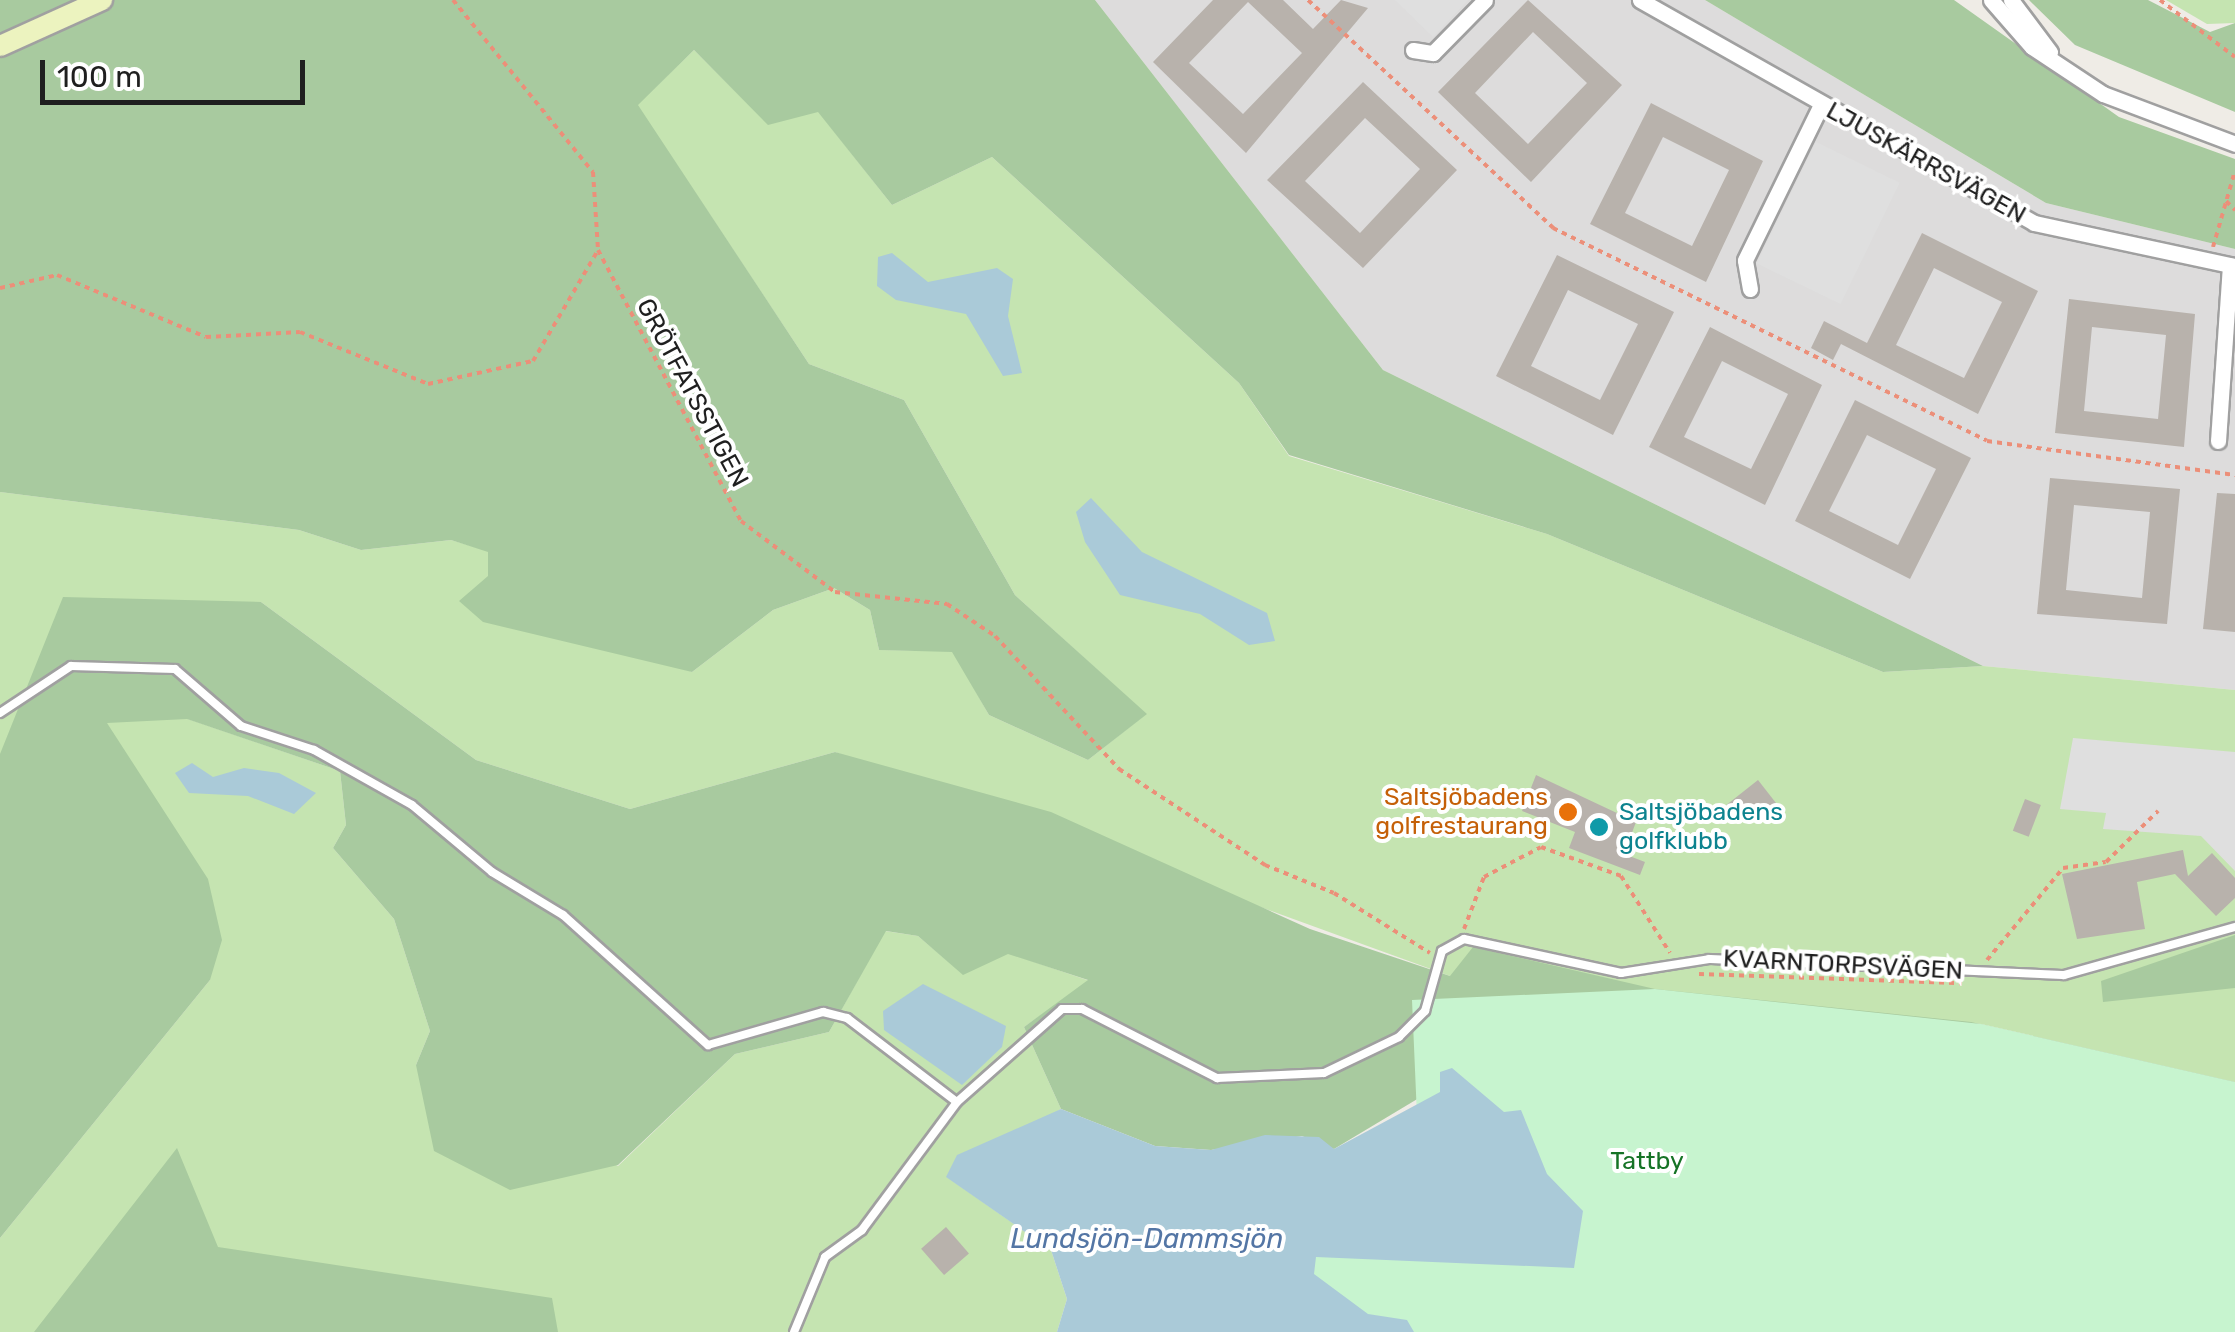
<!DOCTYPE html>
<html>
<head>
<meta charset="utf-8">
<style>
	body { margin:0 }
	#map { position:relative; width:2235px; height:1332px; overflow:hidden; background:#efece6; font-family:Rubik,sans-serif }
	div>[style] { position:absolute }
	.residential>* { inset:0; background:#dddcdc }
	.grass>* { inset:0; background:#c5e4b1 }
	.forest>* { inset:0; background:#a8ca9f }
	.park>* { inset:0; background:#c7f4cf }
	.parking>* { inset:0; background:#dfdfdf; transform-origin:0 0 }
	.water>* { inset:0; background:#aacad8 }
	.building>* { inset:0; background:#b8b2ac; transform-origin:0 0 }
	.path>* { height:4px; margin-top:-2px; transform-origin:0; background:repeating-linear-gradient(90deg,#ec8f79 0 5px,transparent 0 10px) }
	.roads { filter:drop-shadow(2px 0 #a0a0a0) drop-shadow(-2px 0 #a0a0a0) drop-shadow(0 2px #a0a0a0) drop-shadow(0 -2px #a0a0a0) }
	.lane>* { height:8px; margin:-4px; padding:0 4px; transform-origin:4px; border-radius:4px; background:#fff }
	.street>* { height:15px; margin:-7.5px; padding:0 7.5px; transform-origin:7.5px; border-radius:7.5px; background:#fff }
	.secondary>* { height:20px; margin:-10px; padding:0 10px; transform-origin:10px; border-radius:10px; background:#ecf3bf }
	.dots>* { width:28px; height:28px; translate:-50% -50%; box-sizing:border-box; border:5px solid #fff; border-radius:50% }
	span { translate:-50% -50%; white-space:nowrap; text-align:center; line-height:1.15; -webkit-text-stroke:8px #fff; paint-order:stroke }
	.street-label { font-size:25px; color:#1f1f1f }
	.food-label { font-size:25px; color:#c56008 }
	.right { translate:-100% -50%; text-align:right }
	.culture-label { font-size:25px; color:#0d838f }
	.left { translate:0 -50%; text-align:left }
	.park-label { font-size:25px; color:#167326 }
	.water-label { font-size:28px; color:#5476a5; font-style:italic }
	.scale { position:absolute; left:40px; top:60px; width:265px; height:45px; box-sizing:border-box; border:5px solid #1f1f1f; border-top:0; padding-left:12px; font-size:30px; line-height:35px; white-space:nowrap; color:#1f1f1f; -webkit-text-stroke:8px #fff; paint-order:stroke }
</style>
</head>
<body>
<div id="map">
	<div class="residential">
		<div style="clip-path:polygon(1095px 0,1705px 0,2046px 203px,2235px 249px,2235px 690px,1983px 666px,1383px 370px)"></div>
	</div>
	<div class="grass">
		<div style="clip-path:polygon(2166px 0,2235px 0,2235px 23px,2207px 24px)"></div>
		<div style="clip-path:polygon(694px 50px,768px 124px,818px 111px,892px 205px,992px 157px,1239px 383px,1289px 456px,1547px 534px,1883px 672px,1983px 666px,2235px 690px,2235px 1082px,1981px 1024px,1450px 976px,835px 752px,630px 809px,476px 760px,261px 602px,188px 719px,340px 771px,346px 825px,333px 848px,394px 919px,430px 1031px,416px 1065px,618px 1166px,735px 1054px,829px 1032px,885px 931px,918px 936px,963px 974px,1008px 953px,1090px 981px,1024px 1027px,1061px 1109px,947px 1177px,1051px 1250px,1067px 1299px,1057px 1332px,0 1332px,0 1238px,210px 980px,0 811px,0 492px,299px 530px,361px 550px,451px 540px,488px 551px,489px 576px,692px 672px,773px 610px,834px 588px,870px 610px,879px 650px,953px 651px,989px 715px,1088px 760px,1146px 714px,1015px 595px,904px 400px,809px 364px,637px 105px)"></div>
	</div>
	<div class="forest">
		<div style="clip-path:polygon(0 0,1095px 0,1383px 370px,1983px 666px,1883px 672px,1547px 534px,1289px 455px,1239px 383px,992px 157px,892px 205px,818px 112px,768px 125px,694px 50px,638px 105px,809px 364px,904px 400px,1015px 595px,1147px 714px,1088px 760px,989px 715px,952px 652px,879px 650px,870px 610px,834px 588px,773px 610px,692px 672px,483px 622px,459px 601px,488px 576px,488px 552px,451px 540px,361px 550px,299px 530px,0 492px)"></div>
		<div style="clip-path:polygon(1705px 0,1954px 0,2119px 117px,2235px 159px,2235px 249px,2046px 203px)"></div>
		<div style="clip-path:polygon(2029px 0,2148px 0,2210px 32px,2235px 23px,2235px 112px,2075px 45px)"></div>
		<div style="clip-path:polygon(63px 597px,261px 602px,476px 760px,630px 809px,835px 752px,1051px 812px,1310px 929px,1450px 976px,1473px 947px,1655px 989px,1971px 1022px,2235px 1082px,2235px 1332px,1429px 1092px,1334px 1149px,1302px 1136px,1211px 1150px,1155px 1146px,1061px 1109px,1024px 1027px,1088px 980px,1008px 954px,963px 975px,918px 936px,886px 931px,829px 1032px,735px 1054px,618px 1165px,510px 1190px,434px 1151px,416px 1065px,430px 1031px,394px 919px,333px 848px,346px 825px,340px 771px,187px 719px,107px 723px,208px 879px,222px 940px,210px 980px,0 1238px,0 754px)"></div>
		<div style="clip-path:polygon(2235px 935px,2235px 988px,2103px 1002px,2101px 981px)"></div>
		<div style="clip-path:polygon(177px 1148px,218px 1247px,552px 1298px,558px 1332px,34px 1332px)"></div>
	</div>
	<div class="park">
		<div style="clip-path:polygon(1655px 989px,1981px 1024px,2235px 1082px,2235px 1332px,1198px 1332px,1419px 1163px,1412px 1000px)"></div>
	</div>
	<div class="parking">
		<div style="clip-path:polygon(1395px 0,1468px 0,1433px 37px)"></div>
		<div style="left:1816px;top:142px;width:93px;height:135px;rotate:26deg"></div>
		<div style="clip-path:polygon(2073px 738px,2235px 752px,2235px 871px,2201px 836px,2103px 829px,2106px 813px,2060px 809px)"></div>
	</div>
	<div class="water">
		<div style="clip-path:polygon(892px 253px,928px 282px,997px 268px,1013px 279px,1008px 316px,1022px 373px,1003px 376px,966px 314px,896px 300px,877px 286px,878px 257px)"></div>
		<div style="clip-path:polygon(1091px 498px,1142px 552px,1267px 613px,1275px 641px,1249px 645px,1200px 614px,1120px 595px,1085px 542px,1076px 512px)"></div>
		<div style="clip-path:polygon(192px 763px,213px 777px,244px 768px,279px 773px,316px 793px,294px 814px,248px 796px,189px 793px,175px 773px)"></div>
		<div style="clip-path:polygon(923px 984px,1006px 1026px,1002px 1047px,962px 1085px,884px 1030px,883px 1011px)"></div>
		<div style="clip-path:polygon(1452px 1068px,1504px 1112px,1521px 1110px,1547px 1174px,1583px 1211px,1574px 1268px,1316px 1257px,1314px 1274px,1368px 1314px,1407px 1320px,1414px 1332px,1057px 1332px,1067px 1299px,1051px 1250px,946px 1177px,957px 1155px,1061px 1109px,1155px 1146px,1211px 1150px,1265px 1135px,1319px 1137px,1334px 1149px,1440px 1092px,1440px 1072px)"></div>
	</div>
	<div class="building">
		<div style="clip-path:polygon(evenodd,1213px 0,1283px 0,1313px 29px,1341px 0,1368px 8px,1246px 153px,1153px 62px,1213px 0,1248px 2px,1302px 53px,1243px 114px,1189px 63px,1248px 2px)"></div>
		<div style="clip-path:polygon(evenodd,1528px 0,1622px 85px,1531px 182px,1438px 92px,1528px 0,1533px 32px,1587px 83px,1528px 144px,1475px 93px,1533px 32px)"></div>
		<div style="clip-path:polygon(evenodd,1363px 82px,1457px 170px,1363px 268px,1267px 180px,1363px 82px,1365px 118px,1420px 169px,1360px 233px,1305px 181px,1365px 118px)"></div>
		<div style="clip-path:polygon(evenodd,1651px 103px,1763px 161px,1706px 282px,1590px 224px,1651px 103px,1663px 137px,1729px 170px,1692px 246px,1625px 213px,1663px 137px)"></div>
		<div style="clip-path:polygon(evenodd,1922px 233px,2038px 291px,1978px 414px,1841px 344px,1833px 360px,1811px 348px,1824px 321px,1867px 343px,1922px 233px,1934px 268px,2002px 302px,1964px 378px,1896px 345px,1934px 268px)"></div>
		<div style="clip-path:polygon(evenodd,1557px 255px,1674px 312px,1613px 435px,1496px 376px,1557px 255px,1568px 290px,1638px 324px,1600px 400px,1531px 366px,1568px 290px)"></div>
		<div style="clip-path:polygon(evenodd,2069px 299px,2195px 314px,2184px 447px,2055px 433px,2069px 299px,2092px 327px,2166px 335px,2158px 419px,2084px 411px,2092px 327px)"></div>
		<div style="clip-path:polygon(evenodd,1710px 327px,1822px 385px,1765px 505px,1649px 447px,1710px 327px,1722px 361px,1788px 394px,1751px 469px,1684px 437px,1722px 361px)"></div>
		<div style="clip-path:polygon(evenodd,1855px 400px,1971px 458px,1910px 579px,1795px 521px,1855px 400px,1867px 435px,1936px 469px,1898px 545px,1829px 511px,1867px 435px)"></div>
		<div style="clip-path:polygon(evenodd,2050px 478px,2180px 489px,2167px 624px,2037px 614px,2050px 478px,2074px 505px,2150px 512px,2142px 598px,2066px 590px,2074px 505px)"></div>
		<div style="clip-path:polygon(2217px 493px,2235px 494px,2235px 632px,2203px 629px)"></div>
		<div style="clip-path:polygon(1536px 775px,1636px 822px,1624px 854px,1645px 862px,1640px 875px,1569px 848px,1575px 832px,1522px 811px)"></div>
		<div style="clip-path:polygon(1758px 780px,1776px 803px,1731px 823px,1720px 810px)"></div>
		<div style="left:2025px;top:799px;width:17px;height:34px;rotate:21deg"></div>
		<div style="clip-path:polygon(2183px 850px,2188px 876px,2212px 853px,2235px 878px,2235px 898px,2216px 916px,2175px 874px,2137px 882px,2145px 929px,2077px 939px,2062px 874px)"></div>
		<div style="left:946px;top:1227px;width:35px;height:33px;rotate:49deg"></div>
	</div>
	<div class="path">
		<div style="left:453px;top:0;width:222px;rotate:50.9deg"></div>
		<div style="left:593px;top:172px;width:78px;rotate:86.3deg"></div>
		<div style="left:598px;top:250px;width:306px;rotate:62.2deg"></div>
		<div style="left:741px;top:521px;width:118px;rotate:37.1deg"></div>
		<div style="left:835px;top:592px;width:113px;rotate:6.1deg"></div>
		<div style="left:947px;top:604px;width:58px;rotate:33.7deg"></div>
		<div style="left:995px;top:636px;width:182px;rotate:47deg"></div>
		<div style="left:1119px;top:769px;width:175px;rotate:33.3deg"></div>
		<div style="left:1265px;top:865px;width:74px;rotate:22.1deg"></div>
		<div style="left:1334px;top:893px;width:113px;rotate:32deg"></div>
		<div style="left:1308px;top:0;width:335px;rotate:42.9deg"></div>
		<div style="left:1553px;top:228px;width:483px;rotate:26.1deg"></div>
		<div style="left:1987px;top:441px;width:250px;rotate:7.8deg"></div>
		<div style="left:2160px;top:0;width:94px;rotate:37.2deg"></div>
		<div style="left:2226px;top:201px;width:13px;rotate:45deg"></div>
		<div style="left:2213px;top:247px;width:79px;rotate:-73.9deg"></div>
		<div style="left:0;top:288px;width:58px;rotate:-12.8deg"></div>
		<div style="left:57px;top:275px;width:161px;rotate:22.6deg"></div>
		<div style="left:206px;top:337px;width:94px;rotate:-3deg"></div>
		<div style="left:300px;top:332px;width:138px;rotate:22.1deg"></div>
		<div style="left:428px;top:384px;width:107px;rotate:-12.4deg"></div>
		<div style="left:533px;top:361px;width:129px;rotate:-59.6deg"></div>
		<div style="left:1464px;top:929px;width:56px;rotate:-69deg"></div>
		<div style="left:1484px;top:877px;width:64px;rotate:-27.8deg"></div>
		<div style="left:1541px;top:847px;width:85px;rotate:19.9deg"></div>
		<div style="left:1621px;top:876px;width:91px;rotate:57.5deg"></div>
		<div style="left:1987px;top:960px;width:119px;rotate:-50.4deg"></div>
		<div style="left:2063px;top:868px;width:43px;rotate:-7.9deg"></div>
		<div style="left:2106px;top:862px;width:73px;rotate:-44.4deg"></div>
		<div style="left:1699px;top:974px;width:263px;rotate:2deg"></div>
	</div>
	<div class="roads">
		<div class="lane">
			<div style="left:0;top:713px;width:85px;rotate:-33.5deg"></div>
			<div style="left:71px;top:666px;width:104px;rotate:1.7deg"></div>
			<div style="left:175px;top:669px;width:87px;rotate:40.8deg"></div>
			<div style="left:241px;top:726px;width:77px;rotate:18.2deg"></div>
			<div style="left:314px;top:750px;width:112px;rotate:29.3deg"></div>
			<div style="left:412px;top:805px;width:104px;rotate:39.9deg"></div>
			<div style="left:492px;top:872px;width:83px;rotate:31.2deg"></div>
			<div style="left:563px;top:915px;width:195px;rotate:41.9deg"></div>
			<div style="left:708px;top:1045px;width:120px;rotate:-16deg"></div>
			<div style="left:823px;top:1012px;width:25px;rotate:14deg"></div>
			<div style="left:847px;top:1018px;width:138px;rotate:37.4deg"></div>
			<div style="left:794px;top:1332px;width:81px;rotate:-67.5deg"></div>
			<div style="left:825px;top:1257px;width:46px;rotate:-36.1deg"></div>
			<div style="left:862px;top:1230px;width:159px;rotate:-53.4deg"></div>
			<div style="left:957px;top:1102px;width:140px;rotate:-41.5deg"></div>
			<div style="left:1062px;top:1009px;width:20px"></div>
			<div style="left:1082px;top:1009px;width:152px;rotate:27.1deg"></div>
			<div style="left:1217px;top:1078px;width:107px;rotate:-2.7deg"></div>
			<div style="left:1324px;top:1073px;width:83px;rotate:-25.6deg"></div>
			<div style="left:1399px;top:1037px;width:37px;rotate:-45deg"></div>
			<div style="left:1425px;top:1011px;width:62px;rotate:-74.2deg"></div>
			<div style="left:1442px;top:951px;width:25px;rotate:-29deg"></div>
			<div style="left:1464px;top:939px;width:161px;rotate:12.2deg"></div>
			<div style="left:1621px;top:973px;width:89px;rotate:-9deg"></div>
			<div style="left:1709px;top:959px;width:355px;rotate:2.6deg"></div>
			<div style="left:2064px;top:975px;width:178px;rotate:-15.7deg"></div>
		</div>
		<div class="street">
			<div style="left:1640px;top:0;width:453px;rotate:29.5deg"></div>
			<div style="left:2034px;top:223px;width:206px;rotate:12.1deg"></div>
			<div style="left:1991px;top:0;width:62px;rotate:48.9deg"></div>
			<div style="left:2032px;top:47px;width:85px;rotate:33.5deg"></div>
			<div style="left:2103px;top:94px;width:141px;rotate:20.7deg"></div>
			<div style="left:2011px;top:0;width:65px;rotate:53.1deg"></div>
			<div style="left:1413px;top:50px;width:20px;rotate:9deg"></div>
			<div style="left:1433px;top:53px;width:74px;rotate:-45.5deg"></div>
			<div style="left:1750px;top:289px;width:29px;rotate:-100deg"></div>
			<div style="left:1745px;top:260px;width:173px;rotate:-63.9deg"></div>
			<div style="left:2218px;top:441px;width:176px;rotate:-86.1deg"></div>
		</div>
		<div class="secondary">
			<div style="left:0;top:46px;width:112px;rotate:-24.3deg"></div>
		</div>
	</div>
	<div class="dots">
		<div style="left:1568px;top:812px;background:#e8710a"></div>
		<div style="left:1599px;top:827px;background:#0f9aa8"></div>
	</div>
	<div class="street-label">
		<span style="left:1926px;top:163px;rotate:29deg">LJUSKÄRRSVÄGEN</span>
		<span style="left:692px;top:393px;rotate:62deg">GRÖTFATSSTIGEN</span>
		<span style="left:1843px;top:965px;rotate:3deg">KVARNTORPSVÄGEN</span>
	</div>
	<div class="food-label">
		<span class="right" style="left:1548px;top:812px">Saltsjöbadens<br>golfrestaurang</span>
	</div>
	<div class="culture-label">
		<span class="left" style="left:1619px;top:827px">Saltsjöbadens<br>golfklubb</span>
	</div>
	<div class="park-label">
		<span style="left:1647px;top:1161px">Tattby</span>
	</div>
	<div class="water-label">
		<span style="left:1147px;top:1239px">Lundsjön-Dammsjön</span>
	</div>
	<div class="scale">100 m</div>
</div>
</body>
</html>
